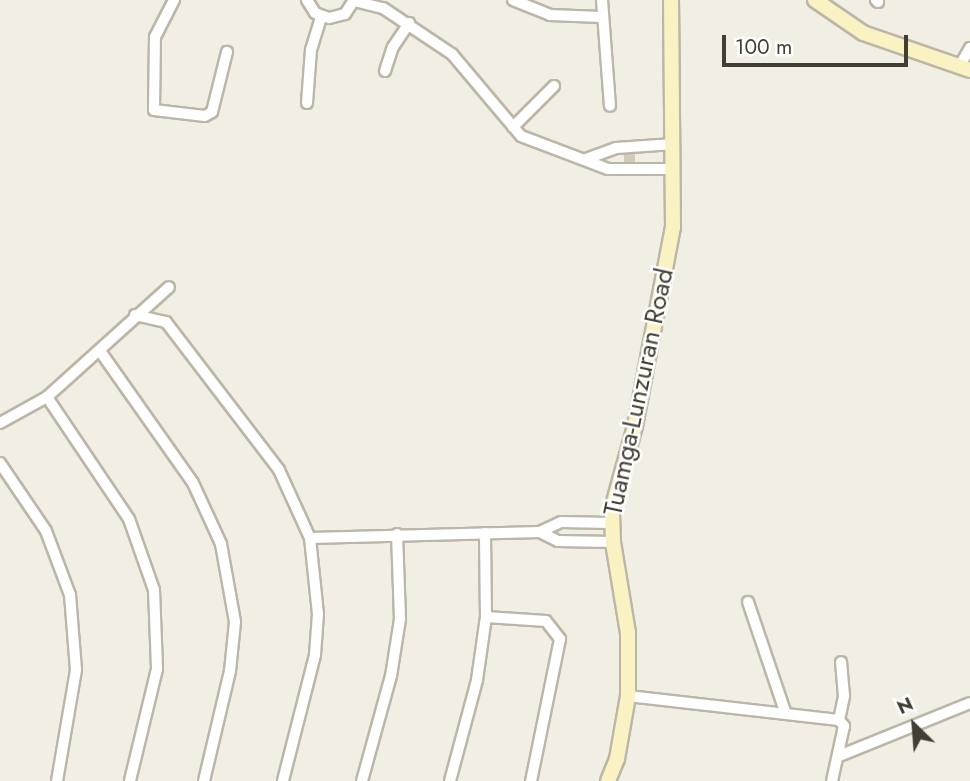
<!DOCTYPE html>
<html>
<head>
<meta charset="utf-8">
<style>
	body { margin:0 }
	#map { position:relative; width:970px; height:781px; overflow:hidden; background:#f1eee4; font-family:Jost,sans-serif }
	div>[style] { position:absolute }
	.building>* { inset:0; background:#d2caba; transform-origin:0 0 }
	.roads { filter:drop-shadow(2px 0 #bcb6a7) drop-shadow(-2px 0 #bcb6a7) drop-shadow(0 2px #bcb6a7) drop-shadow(0 -2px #bcb6a7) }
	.street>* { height:10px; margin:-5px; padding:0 5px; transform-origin:5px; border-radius:5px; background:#fff }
	.secondary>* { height:14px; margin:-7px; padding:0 7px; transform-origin:7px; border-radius:7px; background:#fbf2c4 }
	span { translate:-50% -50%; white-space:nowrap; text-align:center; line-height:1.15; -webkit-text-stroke:5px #fff; paint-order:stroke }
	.street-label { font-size:26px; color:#423e34 }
	.north { position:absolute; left:879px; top:690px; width:70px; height:70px; -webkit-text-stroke:5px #fff; paint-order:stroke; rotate:335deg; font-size:19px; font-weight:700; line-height:28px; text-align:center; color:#423e34 }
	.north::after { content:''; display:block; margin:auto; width:24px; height:32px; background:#423e34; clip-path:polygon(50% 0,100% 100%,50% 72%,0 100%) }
	.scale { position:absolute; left:722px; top:35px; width:186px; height:32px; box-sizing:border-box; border:4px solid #423e34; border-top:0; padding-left:9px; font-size:21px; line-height:24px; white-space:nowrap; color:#423e34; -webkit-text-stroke:5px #fff; paint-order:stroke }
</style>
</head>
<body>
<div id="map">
	<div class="building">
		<div style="left:624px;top:154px;width:11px;height:11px"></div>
	</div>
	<div class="roads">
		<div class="street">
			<div style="left:174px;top:0;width:42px;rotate:117.2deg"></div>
			<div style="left:155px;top:37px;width:73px;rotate:90.8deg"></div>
			<div style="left:154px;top:110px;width:51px;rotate:6.7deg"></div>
			<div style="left:205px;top:116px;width:8px;rotate:-30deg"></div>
			<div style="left:212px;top:112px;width:62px;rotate:-76deg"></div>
			<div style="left:307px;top:0;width:15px;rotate:58deg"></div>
			<div style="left:315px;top:13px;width:15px;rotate:20deg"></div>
			<div style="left:329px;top:18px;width:16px;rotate:-14deg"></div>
			<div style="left:345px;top:14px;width:17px;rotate:-57deg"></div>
			<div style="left:513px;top:0;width:40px;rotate:22deg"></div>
			<div style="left:550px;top:15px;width:51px;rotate:2.2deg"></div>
			<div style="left:602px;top:0;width:106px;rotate:85.7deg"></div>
			<div style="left:876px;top:0;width:3px;rotate:45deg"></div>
			<div style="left:354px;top:1px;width:30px;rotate:14deg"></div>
			<div style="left:383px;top:8px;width:83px;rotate:33.7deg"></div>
			<div style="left:452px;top:54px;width:107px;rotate:49.9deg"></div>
			<div style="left:521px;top:136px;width:93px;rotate:20.8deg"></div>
			<div style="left:608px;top:169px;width:65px"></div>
			<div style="left:959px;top:67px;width:22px;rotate:-60deg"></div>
			<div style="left:385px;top:71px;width:25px;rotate:-72deg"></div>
			<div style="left:393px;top:47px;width:29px;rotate:-56deg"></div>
			<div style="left:307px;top:103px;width:53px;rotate:-85.7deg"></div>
			<div style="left:311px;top:50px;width:34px;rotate:-73deg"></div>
			<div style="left:513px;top:127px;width:58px;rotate:-45deg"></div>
			<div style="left:586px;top:159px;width:32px;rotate:-20deg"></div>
			<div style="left:616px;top:148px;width:58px;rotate:-3.9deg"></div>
			<div style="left:135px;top:315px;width:32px;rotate:13deg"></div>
			<div style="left:166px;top:322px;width:186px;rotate:52.6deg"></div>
			<div style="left:279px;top:470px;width:75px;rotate:65.5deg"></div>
			<div style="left:310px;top:538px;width:76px;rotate:84deg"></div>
			<div style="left:318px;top:614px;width:41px;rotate:94.2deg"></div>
			<div style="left:315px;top:655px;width:130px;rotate:104.3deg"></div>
			<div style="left:100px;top:351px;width:161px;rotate:54.8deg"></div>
			<div style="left:193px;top:483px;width:67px;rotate:65.3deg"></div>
			<div style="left:221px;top:544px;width:79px;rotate:79.8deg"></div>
			<div style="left:235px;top:622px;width:49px;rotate:95.8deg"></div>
			<div style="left:230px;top:671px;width:113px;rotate:103.3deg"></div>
			<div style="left:47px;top:397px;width:147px;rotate:56.1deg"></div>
			<div style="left:129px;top:519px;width:75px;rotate:70.6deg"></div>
			<div style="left:154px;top:590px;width:79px;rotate:87.8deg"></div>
			<div style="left:157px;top:669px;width:115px;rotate:103.6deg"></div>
			<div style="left:0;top:423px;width:54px;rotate:-29deg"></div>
			<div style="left:47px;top:397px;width:164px;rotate:-42deg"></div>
			<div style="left:0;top:463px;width:82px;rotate:55.9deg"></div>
			<div style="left:46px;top:531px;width:68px;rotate:69.4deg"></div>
			<div style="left:70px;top:595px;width:75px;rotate:85.4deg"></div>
			<div style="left:76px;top:670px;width:113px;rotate:99.7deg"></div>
			<div style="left:611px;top:523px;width:50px;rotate:-178.9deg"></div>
			<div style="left:561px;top:522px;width:23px;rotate:155deg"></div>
			<div style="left:540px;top:532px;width:20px;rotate:27deg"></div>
			<div style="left:558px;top:541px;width:55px;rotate:1deg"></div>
			<div style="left:310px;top:538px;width:230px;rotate:-1.5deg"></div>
			<div style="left:748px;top:602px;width:115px;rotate:71.3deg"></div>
			<div style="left:486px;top:617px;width:60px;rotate:3.8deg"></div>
			<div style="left:546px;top:621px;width:23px;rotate:52deg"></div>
			<div style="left:560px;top:639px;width:145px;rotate:101.5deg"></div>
			<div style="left:628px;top:696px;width:212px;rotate:6.5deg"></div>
			<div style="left:839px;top:720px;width:8px;rotate:50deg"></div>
			<div style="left:844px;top:726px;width:56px;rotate:102.3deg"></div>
			<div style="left:839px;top:720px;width:25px;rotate:-78deg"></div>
			<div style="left:844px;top:696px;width:34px;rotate:-95deg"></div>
			<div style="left:839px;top:756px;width:141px;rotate:-22deg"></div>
			<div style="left:362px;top:781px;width:109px;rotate:-74.6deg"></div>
			<div style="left:391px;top:676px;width:58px;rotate:-81deg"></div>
			<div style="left:400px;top:619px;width:85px;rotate:-92deg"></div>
			<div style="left:450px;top:781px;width:105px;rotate:-75deg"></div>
			<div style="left:477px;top:680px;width:64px;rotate:-81.9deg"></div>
			<div style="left:486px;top:617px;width:84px;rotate:-90.7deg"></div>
		</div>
		<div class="secondary">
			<div style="left:815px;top:0;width:58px;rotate:34.5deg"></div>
			<div style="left:863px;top:33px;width:113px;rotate:19.1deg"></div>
			<div style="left:608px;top:781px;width:24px;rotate:-68deg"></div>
			<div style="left:617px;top:759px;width:64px;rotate:-80.1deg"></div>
			<div style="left:628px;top:696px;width:63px;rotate:-90deg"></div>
			<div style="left:628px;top:633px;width:92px;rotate:-99.4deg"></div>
			<div style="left:613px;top:542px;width:33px;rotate:-92deg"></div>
			<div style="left:612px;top:509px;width:86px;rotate:-74.5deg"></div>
			<div style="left:635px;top:426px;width:203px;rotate:-79.2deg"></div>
			<div style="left:673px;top:227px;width:227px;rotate:-90.5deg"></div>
		</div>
	</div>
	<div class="street-label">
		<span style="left:639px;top:392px;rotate:-78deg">Tuamga-Lunzuran Road</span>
	</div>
	<div class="north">N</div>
	<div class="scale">100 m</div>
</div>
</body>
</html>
